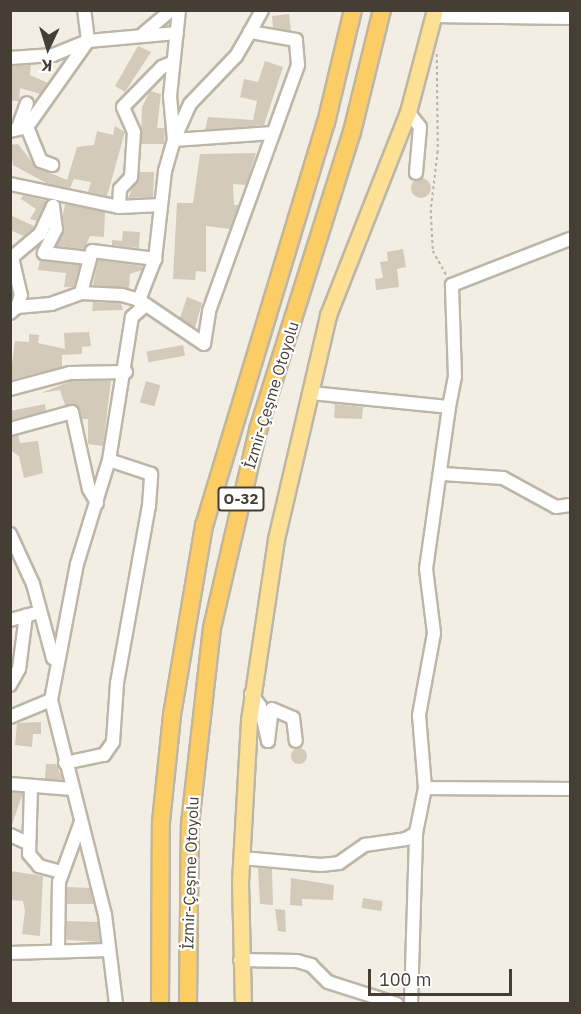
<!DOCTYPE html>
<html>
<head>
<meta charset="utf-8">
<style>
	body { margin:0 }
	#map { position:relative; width:581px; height:1014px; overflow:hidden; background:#f2eee4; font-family:"IBM Plex Sans",sans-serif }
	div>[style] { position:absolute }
	.building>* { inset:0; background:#d3caba; transform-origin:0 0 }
	.round { border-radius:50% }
	.path>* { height:1.5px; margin-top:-0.75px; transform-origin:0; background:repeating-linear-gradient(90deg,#beb298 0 3px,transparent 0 6px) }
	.roads { filter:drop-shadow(2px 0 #bdb6a7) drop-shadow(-2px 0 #bdb6a7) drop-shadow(0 2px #bdb6a7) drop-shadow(0 -2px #bdb6a7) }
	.minor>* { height:12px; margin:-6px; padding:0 6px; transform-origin:6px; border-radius:6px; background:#fff }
	.major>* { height:15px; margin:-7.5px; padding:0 7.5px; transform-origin:7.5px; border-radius:7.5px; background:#fde092 }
	.highway>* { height:16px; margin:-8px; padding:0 8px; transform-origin:8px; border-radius:8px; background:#fccc65 }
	span { translate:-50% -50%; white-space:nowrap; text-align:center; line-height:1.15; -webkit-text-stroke:4.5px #fff; paint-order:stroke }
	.shield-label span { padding:2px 4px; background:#fff; border:2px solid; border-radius:4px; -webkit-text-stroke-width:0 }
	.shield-label { font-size:15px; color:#443e34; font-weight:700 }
	.street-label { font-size:16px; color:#443e34 }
	.frame { position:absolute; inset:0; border:12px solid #443e34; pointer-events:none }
	.north { position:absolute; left:18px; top:18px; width:60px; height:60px; -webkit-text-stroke:4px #fff; paint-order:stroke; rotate:184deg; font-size:16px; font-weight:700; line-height:24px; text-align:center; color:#443e34 }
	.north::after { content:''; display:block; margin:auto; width:21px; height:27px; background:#443e34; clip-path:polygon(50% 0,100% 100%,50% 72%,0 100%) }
	.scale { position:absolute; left:368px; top:969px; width:144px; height:27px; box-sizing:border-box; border:3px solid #443e34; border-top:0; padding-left:8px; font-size:18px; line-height:21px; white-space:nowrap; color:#443e34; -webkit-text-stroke:4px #fff; paint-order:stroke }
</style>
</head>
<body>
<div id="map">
	<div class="building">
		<div style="clip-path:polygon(289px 14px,291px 31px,273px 28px,272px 16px)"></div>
		<div style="clip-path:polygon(138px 46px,151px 52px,125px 92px,115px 86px)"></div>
		<div style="clip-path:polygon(265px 61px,283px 67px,264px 125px,205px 130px,208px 117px,253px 120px,257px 101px,240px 97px,244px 79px,258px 82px)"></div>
		<div style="clip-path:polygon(31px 65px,30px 75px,48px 83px,40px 94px,20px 88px,19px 101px,10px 101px,10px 66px)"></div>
		<div style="clip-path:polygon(150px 91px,161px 94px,157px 128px,165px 128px,164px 144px,141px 144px,142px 107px)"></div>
		<div style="clip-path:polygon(115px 126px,125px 132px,107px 196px,88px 192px,91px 182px,74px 179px,70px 188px,48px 184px,13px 165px,10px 145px,18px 144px,36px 167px,67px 180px,77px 147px,94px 145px,97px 131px,113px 135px)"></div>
		<div style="clip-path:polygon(256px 153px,246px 185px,233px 184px,234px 205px,239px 205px,230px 229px,206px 226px,206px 272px,196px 271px,195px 280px,173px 279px,177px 203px,193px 203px,200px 154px)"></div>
		<div style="clip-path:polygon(140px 172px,154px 172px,153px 197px,128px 198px)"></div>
		<div class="round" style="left:411px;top:178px;width:20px;height:20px"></div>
		<div style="clip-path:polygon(23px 195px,47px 201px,37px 221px,30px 219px,36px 209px,21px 199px)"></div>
		<div style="clip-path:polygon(65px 204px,105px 212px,104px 237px,90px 236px,84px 249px,57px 246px)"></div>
		<div style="clip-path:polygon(10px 215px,34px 226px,32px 230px,24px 236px,10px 230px)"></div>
		<div style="clip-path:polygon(123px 231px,140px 232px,139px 248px,112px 245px,112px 240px,122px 241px)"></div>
		<div style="clip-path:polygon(403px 249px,406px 267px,397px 269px,399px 287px,376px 290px,375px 279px,383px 278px,380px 262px,388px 261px,387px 252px)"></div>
		<div style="clip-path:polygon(40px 260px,80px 265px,74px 287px,64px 287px,66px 273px,38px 270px)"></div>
		<div style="clip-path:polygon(98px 260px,142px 266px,142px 270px,130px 274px,129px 289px,93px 285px)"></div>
		<div style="clip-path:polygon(187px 297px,202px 303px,195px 328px,180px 318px)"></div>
		<div style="clip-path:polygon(93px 302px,121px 303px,123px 310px,92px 311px)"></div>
		<div style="clip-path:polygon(89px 332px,91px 346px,82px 347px,82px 354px,62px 355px,62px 367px,10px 380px,15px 341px,29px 342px,29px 334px,39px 335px,38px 343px,65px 349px,64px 333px)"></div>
		<div style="left:183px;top:345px;width:11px;height:37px;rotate:80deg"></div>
		<div style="clip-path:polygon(71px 381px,111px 381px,103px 446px,88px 444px,88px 419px,82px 419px,77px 405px,65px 405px,60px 390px,41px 393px)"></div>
		<div style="left:146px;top:381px;width:15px;height:22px;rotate:16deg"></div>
		<div style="clip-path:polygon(45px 404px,46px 411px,10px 420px,10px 411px)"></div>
		<div style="clip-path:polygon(335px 404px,363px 407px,362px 419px,334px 418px)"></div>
		<div style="clip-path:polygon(18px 435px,20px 443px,38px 441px,43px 473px,24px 478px,19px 456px,10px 450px,10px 437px)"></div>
		<div style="clip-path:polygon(41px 722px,41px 734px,33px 734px,32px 747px,15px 745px,17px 723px)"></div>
		<div class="round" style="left:291px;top:748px;width:16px;height:16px"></div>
		<div style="clip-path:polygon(46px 764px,56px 764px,63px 780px,45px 779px)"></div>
		<div style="clip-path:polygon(11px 792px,23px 793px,11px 827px,10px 796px)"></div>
		<div style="clip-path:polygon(258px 868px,272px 869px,273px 905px,260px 904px)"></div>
		<div style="clip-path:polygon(10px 871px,43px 876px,40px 936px,22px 934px,25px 911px,23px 901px,10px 900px)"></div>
		<div style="clip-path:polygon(291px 878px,334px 885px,333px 900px,302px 899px,302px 906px,290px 905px)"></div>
		<div style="clip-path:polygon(67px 887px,90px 888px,94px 904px,67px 904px)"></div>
		<div style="left:363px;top:898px;width:20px;height:10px;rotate:9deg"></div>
		<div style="clip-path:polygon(275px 909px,285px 910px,286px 932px,278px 931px)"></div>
		<div style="clip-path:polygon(67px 921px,98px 922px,100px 942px,67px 940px)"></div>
	</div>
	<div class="path">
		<div style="left:437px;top:54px;width:97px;rotate:89.4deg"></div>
		<div style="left:438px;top:151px;width:59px;rotate:96.8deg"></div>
		<div style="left:431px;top:210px;width:41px;rotate:87.2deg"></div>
		<div style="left:433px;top:251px;width:29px;rotate:61deg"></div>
	</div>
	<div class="roads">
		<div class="minor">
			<div style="left:434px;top:16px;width:136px;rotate:0.8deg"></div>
			<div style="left:250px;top:32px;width:25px;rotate:-61deg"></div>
			<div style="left:144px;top:33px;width:35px;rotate:-40deg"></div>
			<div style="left:10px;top:58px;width:43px;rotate:-4deg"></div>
			<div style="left:53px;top:55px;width:38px;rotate:-22deg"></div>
			<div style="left:88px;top:41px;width:89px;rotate:-5.1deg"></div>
			<div style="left:408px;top:112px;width:19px;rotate:51deg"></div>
			<div style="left:420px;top:127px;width:46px;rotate:95deg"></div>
			<div style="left:19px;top:125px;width:23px;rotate:-70deg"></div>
			<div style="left:27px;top:127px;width:37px;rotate:68deg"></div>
			<div style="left:41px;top:161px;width:12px;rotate:20deg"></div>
			<div style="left:10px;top:131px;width:17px;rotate:-13deg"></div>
			<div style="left:27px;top:127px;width:105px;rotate:-54.7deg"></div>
			<div style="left:88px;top:41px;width:31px;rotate:-97deg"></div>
			<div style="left:10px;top:184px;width:111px;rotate:11.9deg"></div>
			<div style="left:119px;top:207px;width:42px;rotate:-2.7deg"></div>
			<div style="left:53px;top:206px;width:23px;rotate:83deg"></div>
			<div style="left:56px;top:229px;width:27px;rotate:117deg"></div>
			<div style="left:44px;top:253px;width:45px;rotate:6.3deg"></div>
			<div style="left:119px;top:207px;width:18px;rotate:-87deg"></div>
			<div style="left:120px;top:189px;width:16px;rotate:-47deg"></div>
			<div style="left:131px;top:177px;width:45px;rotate:-86.2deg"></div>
			<div style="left:134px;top:132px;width:27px;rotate:-114deg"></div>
			<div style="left:123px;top:107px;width:56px;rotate:-45.7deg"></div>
			<div style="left:162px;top:67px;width:12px;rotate:-24deg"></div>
			<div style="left:12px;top:257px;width:39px;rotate:77deg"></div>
			<div style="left:21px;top:295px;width:13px;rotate:108deg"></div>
			<div style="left:10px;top:259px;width:39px;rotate:-40deg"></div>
			<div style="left:40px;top:234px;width:31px;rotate:-65deg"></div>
			<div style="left:81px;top:293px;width:43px;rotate:-75.3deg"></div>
			<div style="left:92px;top:251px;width:64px;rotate:7.2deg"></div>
			<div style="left:10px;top:313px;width:9px;rotate:-41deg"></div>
			<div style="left:17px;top:307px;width:34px;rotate:-5deg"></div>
			<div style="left:51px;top:304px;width:32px;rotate:-20deg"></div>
			<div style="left:81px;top:293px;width:41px;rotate:2.8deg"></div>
			<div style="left:122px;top:295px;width:18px;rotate:16deg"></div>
			<div style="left:139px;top:300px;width:78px;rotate:34.1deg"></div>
			<div style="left:204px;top:344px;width:33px;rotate:-81deg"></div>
			<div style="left:209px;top:311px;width:262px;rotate:-70.1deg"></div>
			<div style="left:298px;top:65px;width:25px;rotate:-95deg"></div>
			<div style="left:296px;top:40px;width:47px;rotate:-170.1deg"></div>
			<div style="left:250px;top:32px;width:28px;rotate:120deg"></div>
			<div style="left:236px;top:56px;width:66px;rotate:133.8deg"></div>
			<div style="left:190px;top:104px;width:39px;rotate:114deg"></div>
			<div style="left:174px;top:140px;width:99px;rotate:-4deg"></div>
			<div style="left:10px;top:389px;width:62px;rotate:-14.9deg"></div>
			<div style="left:70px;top:373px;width:56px;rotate:-1deg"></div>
			<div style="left:449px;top:407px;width:31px;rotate:-79deg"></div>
			<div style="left:455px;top:377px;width:92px;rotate:-91.9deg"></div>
			<div style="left:452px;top:285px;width:127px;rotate:-21.3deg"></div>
			<div style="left:10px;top:429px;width:64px;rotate:-15.3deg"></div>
			<div style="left:72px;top:412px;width:79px;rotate:77.6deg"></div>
			<div style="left:89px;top:489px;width:16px;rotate:60deg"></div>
			<div style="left:443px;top:474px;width:60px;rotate:3.8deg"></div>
			<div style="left:503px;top:478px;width:60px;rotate:28.7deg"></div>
			<div style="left:556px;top:507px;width:14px;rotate:-8deg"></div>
			<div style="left:10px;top:534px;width:55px;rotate:65.3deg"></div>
			<div style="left:33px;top:584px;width:77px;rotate:74.9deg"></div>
			<div style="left:10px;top:620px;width:24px;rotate:-15deg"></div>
			<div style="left:10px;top:685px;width:18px;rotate:-61deg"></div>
			<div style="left:19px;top:669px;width:54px;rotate:-82.6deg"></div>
			<div style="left:251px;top:694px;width:15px;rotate:53deg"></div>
			<div style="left:260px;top:706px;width:36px;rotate:77deg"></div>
			<div style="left:268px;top:741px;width:32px;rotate:-83deg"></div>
			<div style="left:272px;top:709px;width:23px;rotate:23deg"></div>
			<div style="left:293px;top:718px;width:23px;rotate:83deg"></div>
			<div style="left:10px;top:717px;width:44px;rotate:-22.5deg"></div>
			<div style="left:65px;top:763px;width:40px;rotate:-12deg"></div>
			<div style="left:104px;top:755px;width:16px;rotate:-55deg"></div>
			<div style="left:113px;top:742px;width:59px;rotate:-86.1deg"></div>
			<div style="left:117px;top:683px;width:180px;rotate:-79.8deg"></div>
			<div style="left:149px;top:506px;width:32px;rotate:-86deg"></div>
			<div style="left:151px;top:474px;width:44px;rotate:-161.6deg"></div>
			<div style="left:10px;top:784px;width:62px;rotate:4.6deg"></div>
			<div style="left:31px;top:788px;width:66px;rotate:91.7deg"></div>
			<div style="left:29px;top:854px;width:16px;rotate:50deg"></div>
			<div style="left:39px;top:866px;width:23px;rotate:15deg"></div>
			<div style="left:425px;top:788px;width:145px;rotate:0.4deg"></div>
			<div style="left:10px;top:835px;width:17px;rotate:24deg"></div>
			<div style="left:242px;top:858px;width:79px;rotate:5.1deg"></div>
			<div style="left:321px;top:865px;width:18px;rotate:-6deg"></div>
			<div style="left:339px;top:863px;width:32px;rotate:-35deg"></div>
			<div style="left:365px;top:845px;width:41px;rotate:-8.3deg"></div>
			<div style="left:406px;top:839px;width:12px;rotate:-31deg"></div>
			<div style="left:416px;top:833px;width:46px;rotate:-78.7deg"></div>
			<div style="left:425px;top:788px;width:73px;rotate:-94.7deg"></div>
			<div style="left:419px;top:715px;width:83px;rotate:-79.6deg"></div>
			<div style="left:434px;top:633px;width:64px;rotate:-97.1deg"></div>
			<div style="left:426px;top:569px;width:164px;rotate:-81.9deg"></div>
			<div style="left:449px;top:407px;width:140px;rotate:-174.2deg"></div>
			<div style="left:58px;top:951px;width:69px;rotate:-89.2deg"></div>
			<div style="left:59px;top:882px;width:64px;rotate:-69.9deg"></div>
			<div style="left:10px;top:953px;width:99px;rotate:-1.7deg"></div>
			<div style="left:240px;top:960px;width:57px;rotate:1deg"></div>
			<div style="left:297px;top:961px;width:15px;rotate:16deg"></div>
			<div style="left:311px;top:965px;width:24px;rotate:45deg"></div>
			<div style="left:328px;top:982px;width:72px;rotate:17.7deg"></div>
			<div style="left:116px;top:1004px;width:90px;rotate:-97deg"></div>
			<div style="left:105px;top:915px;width:222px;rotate:-104.1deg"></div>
			<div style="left:51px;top:700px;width:138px;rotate:-79.2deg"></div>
			<div style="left:77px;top:564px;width:109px;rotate:-72.9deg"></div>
			<div style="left:109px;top:460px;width:145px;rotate:-80.9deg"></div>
			<div style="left:132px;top:317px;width:13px;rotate:-42deg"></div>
			<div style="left:142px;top:308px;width:9px;rotate:-111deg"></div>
			<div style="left:139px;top:300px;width:44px;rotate:-68.7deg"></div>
			<div style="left:155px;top:259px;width:89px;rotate:-83.5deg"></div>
			<div style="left:165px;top:171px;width:32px;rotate:-74deg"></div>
			<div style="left:174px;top:140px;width:44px;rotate:-95.2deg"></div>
			<div style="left:170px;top:96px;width:86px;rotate:-84deg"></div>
			<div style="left:411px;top:1004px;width:171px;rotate:-88.3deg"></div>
		</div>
		<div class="major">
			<div style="left:243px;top:1004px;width:122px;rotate:-91.4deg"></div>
			<div style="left:240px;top:882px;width:162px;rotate:-86.8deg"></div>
			<div style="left:249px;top:720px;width:183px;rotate:-81.5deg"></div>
			<div style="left:276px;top:539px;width:230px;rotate:-76.9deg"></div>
			<div style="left:328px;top:315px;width:218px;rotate:-68.5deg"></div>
			<div style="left:408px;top:112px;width:106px;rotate:-75.2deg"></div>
		</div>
		<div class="highway">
			<div style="left:160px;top:1004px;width:182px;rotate:-89.7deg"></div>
			<div style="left:161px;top:822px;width:108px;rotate:-84.1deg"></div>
			<div style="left:172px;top:715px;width:192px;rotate:-80.4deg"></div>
			<div style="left:204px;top:526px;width:421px;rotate:-73.2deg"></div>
			<div style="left:326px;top:123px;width:116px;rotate:-76.6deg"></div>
			<div style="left:188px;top:1004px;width:180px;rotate:-89.4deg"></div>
			<div style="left:190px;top:824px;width:197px;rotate:-83.6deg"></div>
			<div style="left:212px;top:628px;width:203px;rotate:-76.9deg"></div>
			<div style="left:258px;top:430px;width:312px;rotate:-72.5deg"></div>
			<div style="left:352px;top:132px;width:126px;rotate:-76.2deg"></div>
		</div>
	</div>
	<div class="shield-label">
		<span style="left:241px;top:499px">O-32</span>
	</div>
	<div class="street-label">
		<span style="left:271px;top:395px;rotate:-73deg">İzmir-Çeşme Otoyolu</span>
		<span style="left:190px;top:873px;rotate:-88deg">İzmir-Çeşme Otoyolu</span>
	</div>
	<div class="frame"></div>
	<div class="north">K</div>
	<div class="scale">100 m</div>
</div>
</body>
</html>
